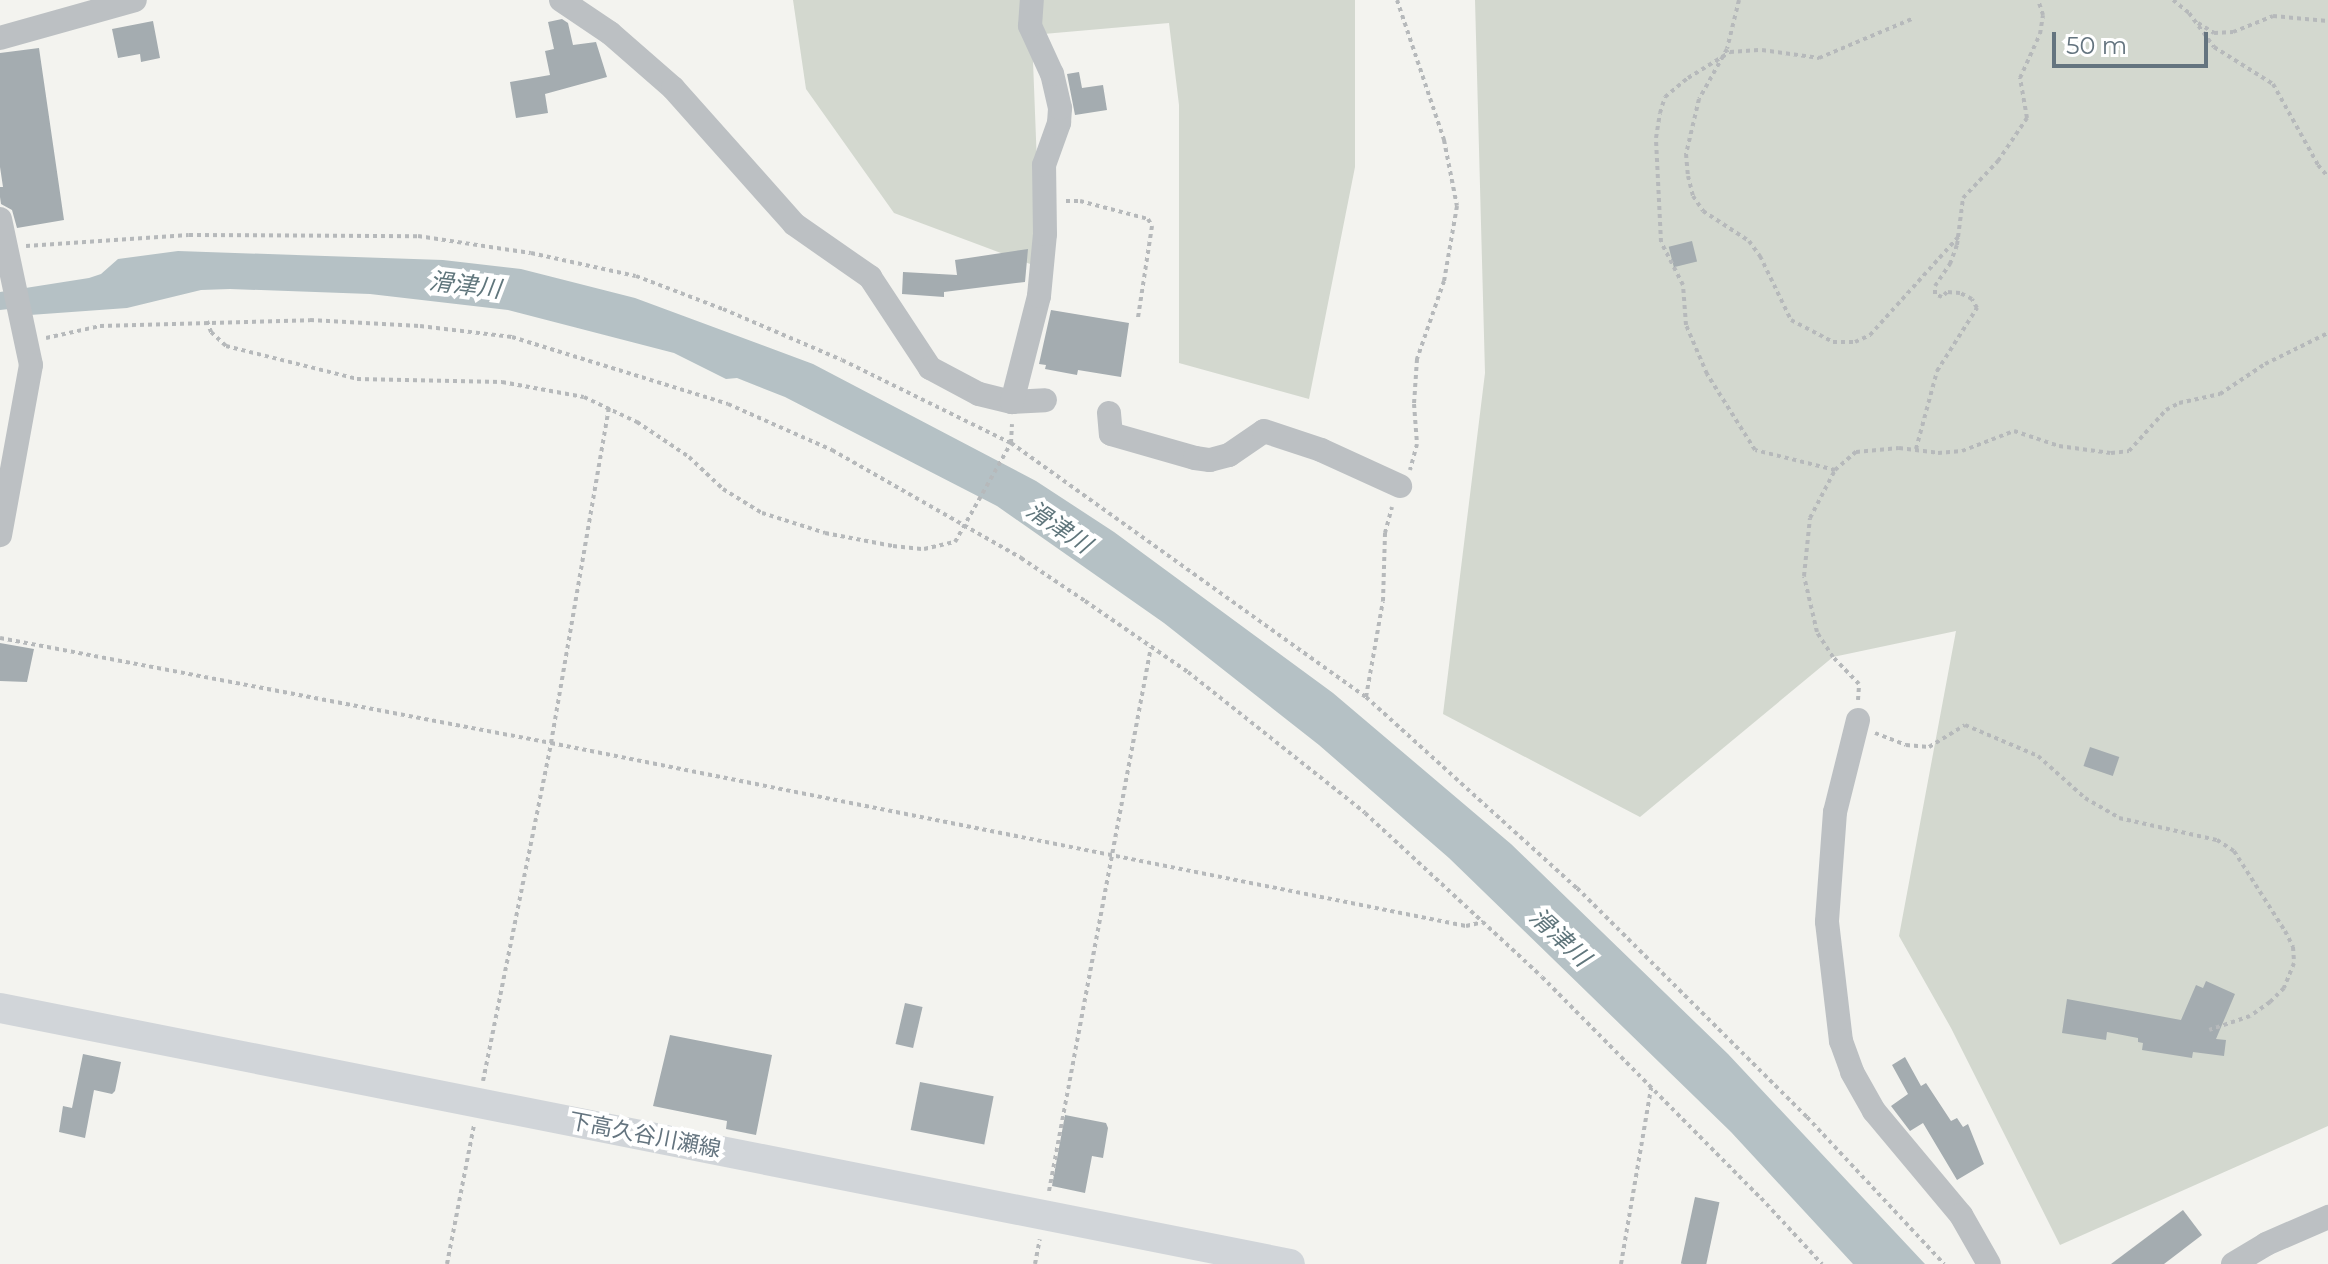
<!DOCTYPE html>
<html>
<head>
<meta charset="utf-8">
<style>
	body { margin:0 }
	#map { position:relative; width:2328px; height:1264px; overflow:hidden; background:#f3f3ef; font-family:Montserrat,"Noto Sans JP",sans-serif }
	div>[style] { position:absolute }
	.green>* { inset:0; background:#d3d8cf }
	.water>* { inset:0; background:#b5c1c5 }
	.building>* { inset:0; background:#a4acb0; transform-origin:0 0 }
	.path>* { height:4px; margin-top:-2px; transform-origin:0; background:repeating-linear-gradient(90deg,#b6b9bb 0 4px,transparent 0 8px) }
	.minor>* { height:24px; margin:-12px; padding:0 12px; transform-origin:12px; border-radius:12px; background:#bcc0c3 }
	.major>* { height:30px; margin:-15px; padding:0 15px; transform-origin:15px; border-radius:15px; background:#d1d5d9 }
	span { translate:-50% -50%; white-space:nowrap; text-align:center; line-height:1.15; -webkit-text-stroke:8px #fff; paint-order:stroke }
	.street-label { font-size:22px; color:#64747f }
	.water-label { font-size:24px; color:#60767c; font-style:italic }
	.scale { position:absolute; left:2052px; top:32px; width:156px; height:36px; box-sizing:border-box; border:4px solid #64747f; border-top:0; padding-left:10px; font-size:24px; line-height:28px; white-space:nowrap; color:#64747f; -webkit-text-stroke:6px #fff; paint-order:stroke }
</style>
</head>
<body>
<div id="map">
	<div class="green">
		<div style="clip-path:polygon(793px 0,1355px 0,1355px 167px,1309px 399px,1179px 363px,1179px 105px,1169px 23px,1032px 35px,1041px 268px,894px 213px,806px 89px)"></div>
		<div style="clip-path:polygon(1475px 0,2328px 0,2328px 1126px,2060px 1245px,1951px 1028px,1899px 936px,1956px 631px,1833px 657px,1640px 817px,1443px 714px,1485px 373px)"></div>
	</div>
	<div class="water">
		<div style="clip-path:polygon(178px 251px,443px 260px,521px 269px,635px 298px,813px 364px,1036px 481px,1114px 532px,1333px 693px,1511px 844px,1728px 1054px,1925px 1264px,1853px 1264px,1731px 1132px,1449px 858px,1319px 745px,1164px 623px,997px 506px,785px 397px,737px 378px,726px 379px,674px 353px,508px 310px,370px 294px,230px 289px,201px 290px,127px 308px,16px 316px,9px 309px,0 310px,0 292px,89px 278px,101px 274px,118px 259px)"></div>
	</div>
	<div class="building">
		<div style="clip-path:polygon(562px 19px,568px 23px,573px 45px,596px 42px,607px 77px,545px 94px,548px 113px,516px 118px,510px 82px,550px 75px,545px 51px,554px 49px,548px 22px)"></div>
		<div style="clip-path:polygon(153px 21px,160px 58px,141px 62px,140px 54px,118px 58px,112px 29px)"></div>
		<div style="clip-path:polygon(39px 48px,64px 220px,17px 228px,12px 210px,1px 204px,0 197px,0 187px,3px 187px,0 167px,0 53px)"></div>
		<div style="clip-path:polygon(1079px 72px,1082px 88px,1103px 85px,1107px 110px,1075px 115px,1067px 74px)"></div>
		<div style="left:1692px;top:241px;width:21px;height:24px;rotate:76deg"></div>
		<div style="clip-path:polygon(1028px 249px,1025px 282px,952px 291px,944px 292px,944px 297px,902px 294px,903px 272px,957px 275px,955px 260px)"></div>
		<div style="clip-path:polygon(1051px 310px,1129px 323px,1121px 377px,1078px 370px,1077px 375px,1045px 369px,1046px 365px,1039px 364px)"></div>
		<div style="clip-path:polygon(0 643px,34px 649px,27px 682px,0 681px)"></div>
		<div style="left:2090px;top:747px;width:31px;height:20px;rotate:19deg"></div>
		<div style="clip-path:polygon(2206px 981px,2235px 994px,2216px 1039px,2226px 1040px,2224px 1056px,2193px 1052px,2192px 1058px,2142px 1050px,2143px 1043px,2138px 1042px,2138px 1038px,2107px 1032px,2106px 1040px,2062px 1033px,2067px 999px,2181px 1020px,2196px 985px,2203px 988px)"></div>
		<div style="left:905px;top:1003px;width:18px;height:42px;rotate:13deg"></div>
		<div style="clip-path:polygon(670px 1035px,772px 1055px,756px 1135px,726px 1129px,727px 1121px,653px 1106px)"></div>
		<div style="clip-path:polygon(83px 1054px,121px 1062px,115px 1091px,112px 1094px,94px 1090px,85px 1138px,59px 1132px,63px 1106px,72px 1108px)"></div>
		<div style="clip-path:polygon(1905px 1057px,1921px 1086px,1926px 1083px,1951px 1121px,1957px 1118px,1963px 1127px,1968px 1124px,1984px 1164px,1957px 1180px,1923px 1123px,1910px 1131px,1891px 1106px,1908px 1094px,1892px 1065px)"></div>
		<div style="left:920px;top:1082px;width:75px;height:49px;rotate:11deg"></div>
		<div style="clip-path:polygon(1065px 1115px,1106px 1123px,1108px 1128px,1103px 1158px,1092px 1156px,1085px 1193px,1052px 1186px)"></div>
		<div style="left:1695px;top:1197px;width:25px;height:68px;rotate:12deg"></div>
		<div style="clip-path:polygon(2183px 1210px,2202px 1235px,2164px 1264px,2111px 1264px)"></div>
	</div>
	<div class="path">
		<div style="left:1397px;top:0;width:148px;rotate:71.4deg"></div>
		<div style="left:1444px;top:140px;width:67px;rotate:78.9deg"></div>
		<div style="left:1457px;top:206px;width:76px;rotate:99.8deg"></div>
		<div style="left:1444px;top:281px;width:83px;rotate:109.1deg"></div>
		<div style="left:1417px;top:359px;width:45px;rotate:93.8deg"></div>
		<div style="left:1414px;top:404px;width:40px;rotate:85.7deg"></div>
		<div style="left:1417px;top:444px;width:27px;rotate:105deg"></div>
		<div style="left:1739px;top:0;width:50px;rotate:103.8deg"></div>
		<div style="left:1727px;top:49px;width:57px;rotate:119.2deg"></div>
		<div style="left:1699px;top:99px;width:57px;rotate:103.3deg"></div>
		<div style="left:1686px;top:154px;width:22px;rotate:85deg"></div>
		<div style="left:1688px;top:176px;width:21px;rotate:76deg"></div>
		<div style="left:1693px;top:196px;width:18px;rotate:56deg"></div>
		<div style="left:1703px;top:211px;width:55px;rotate:33.1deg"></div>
		<div style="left:1749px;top:241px;width:19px;rotate:54deg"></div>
		<div style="left:1760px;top:256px;width:71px;rotate:64.2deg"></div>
		<div style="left:1791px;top:320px;width:47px;rotate:27.6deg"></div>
		<div style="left:1833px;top:342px;width:22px"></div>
		<div style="left:1855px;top:342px;width:17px;rotate:-25deg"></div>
		<div style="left:1870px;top:335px;width:133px;rotate:-48deg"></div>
		<div style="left:2173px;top:0;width:21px;rotate:39deg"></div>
		<div style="left:2189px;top:13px;width:42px;rotate:53.7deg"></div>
		<div style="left:2214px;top:47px;width:70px;rotate:32.1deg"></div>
		<div style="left:2273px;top:84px;width:93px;rotate:60.9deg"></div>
		<div style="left:2318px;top:165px;width:16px;rotate:50deg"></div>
		<div style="left:2198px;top:23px;width:19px;rotate:32deg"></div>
		<div style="left:2214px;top:33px;width:19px;rotate:-3deg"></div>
		<div style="left:2233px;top:32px;width:43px;rotate:-21.8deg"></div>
		<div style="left:2273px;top:16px;width:55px;rotate:5.2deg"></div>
		<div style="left:1066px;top:201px;width:14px"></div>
		<div style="left:1080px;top:201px;width:70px;rotate:14.8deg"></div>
		<div style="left:1148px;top:219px;width:8px;rotate:60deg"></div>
		<div style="left:1152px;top:226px;width:93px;rotate:98.7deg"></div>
		<div style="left:26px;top:246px;width:163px;rotate:-3.9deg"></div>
		<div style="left:189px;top:235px;width:229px;rotate:0.3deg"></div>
		<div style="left:418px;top:236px;width:114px;rotate:8.6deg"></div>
		<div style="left:531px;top:253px;width:107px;rotate:12.4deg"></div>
		<div style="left:636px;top:276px;width:93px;rotate:20.8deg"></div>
		<div style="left:723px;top:309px;width:129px;rotate:23.2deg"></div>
		<div style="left:842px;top:360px;width:188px;rotate:26.2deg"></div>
		<div style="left:1011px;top:443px;width:437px;rotate:35.6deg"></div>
		<div style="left:1366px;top:697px;width:285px;rotate:42.2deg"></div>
		<div style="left:1577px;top:888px;width:325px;rotate:44.9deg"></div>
		<div style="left:1807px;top:1117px;width:201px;rotate:47deg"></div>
		<div style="left:207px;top:321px;width:12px;rotate:70deg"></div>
		<div style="left:211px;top:332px;width:21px;rotate:43deg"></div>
		<div style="left:226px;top:346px;width:135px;rotate:14.1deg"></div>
		<div style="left:357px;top:379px;width:145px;rotate:1.2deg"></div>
		<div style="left:502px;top:382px;width:83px;rotate:10.4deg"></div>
		<div style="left:584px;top:397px;width:59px;rotate:25.3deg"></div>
		<div style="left:637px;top:422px;width:63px;rotate:33.9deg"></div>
		<div style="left:689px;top:457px;width:47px;rotate:43.3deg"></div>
		<div style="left:723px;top:489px;width:46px;rotate:31.6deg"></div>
		<div style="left:762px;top:513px;width:66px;rotate:17.6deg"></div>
		<div style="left:825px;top:533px;width:69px;rotate:10.8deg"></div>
		<div style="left:893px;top:546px;width:31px;rotate:6deg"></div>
		<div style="left:924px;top:549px;width:32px;rotate:-13deg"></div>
		<div style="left:955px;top:542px;width:114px;rotate:-60.5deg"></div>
		<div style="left:1011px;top:443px;width:19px;rotate:-87deg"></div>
		<div style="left:46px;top:338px;width:55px;rotate:-12.5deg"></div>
		<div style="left:100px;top:326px;width:210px;rotate:-1.6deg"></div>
		<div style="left:310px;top:320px;width:110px;rotate:3.1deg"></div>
		<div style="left:420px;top:326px;width:93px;rotate:6.8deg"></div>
		<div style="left:512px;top:337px;width:226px;rotate:17.2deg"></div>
		<div style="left:728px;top:404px;width:114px;rotate:23.9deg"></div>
		<div style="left:832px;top:450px;width:218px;rotate:29.7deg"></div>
		<div style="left:1021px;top:558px;width:77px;rotate:33.9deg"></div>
		<div style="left:1085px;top:601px;width:125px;rotate:34.6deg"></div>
		<div style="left:1188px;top:672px;width:226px;rotate:38.5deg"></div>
		<div style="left:1365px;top:813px;width:241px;rotate:42.8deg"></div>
		<div style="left:1542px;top:977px;width:311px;rotate:45.3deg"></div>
		<div style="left:1761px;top:1198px;width:90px;rotate:47.3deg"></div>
		<div style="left:1916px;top:449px;width:81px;rotate:-74.9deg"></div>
		<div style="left:1937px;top:371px;width:75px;rotate:-57.6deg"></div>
		<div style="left:1977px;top:308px;width:10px;rotate:-119deg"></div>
		<div style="left:1972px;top:299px;width:13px;rotate:-153deg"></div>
		<div style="left:1960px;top:293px;width:13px;rotate:-176deg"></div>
		<div style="left:1947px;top:292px;width:7px;rotate:135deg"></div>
		<div style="left:1942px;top:297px;width:8px;rotate:-157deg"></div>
		<div style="left:1935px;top:294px;width:8px;rotate:-90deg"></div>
		<div style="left:1935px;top:286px;width:27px;rotate:-56deg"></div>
		<div style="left:1950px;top:264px;width:20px;rotate:-70deg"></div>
		<div style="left:1957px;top:245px;width:47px;rotate:-82.7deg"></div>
		<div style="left:1963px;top:198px;width:51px;rotate:-46.6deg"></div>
		<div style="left:1998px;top:161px;width:52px;rotate:-56deg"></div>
		<div style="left:2027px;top:118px;width:41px;rotate:-99.9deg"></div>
		<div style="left:2020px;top:78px;width:48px;rotate:-65.6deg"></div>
		<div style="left:2040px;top:34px;width:19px;rotate:-81deg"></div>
		<div style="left:2043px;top:15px;width:16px;rotate:-108deg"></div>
		<div style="left:1835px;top:470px;width:82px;rotate:-166deg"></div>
		<div style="left:1755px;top:450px;width:90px;rotate:-122.3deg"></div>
		<div style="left:1707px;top:374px;width:53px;rotate:-113.2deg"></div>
		<div style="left:1686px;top:325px;width:40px;rotate:-94.3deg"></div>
		<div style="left:1683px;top:285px;width:48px;rotate:-117.1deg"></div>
		<div style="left:1661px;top:242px;width:104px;rotate:-92.8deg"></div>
		<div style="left:1656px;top:138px;width:25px;rotate:-81deg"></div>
		<div style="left:1660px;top:113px;width:17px;rotate:-73deg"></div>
		<div style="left:1665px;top:97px;width:30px;rotate:-40deg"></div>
		<div style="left:1688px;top:78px;width:49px;rotate:-31.8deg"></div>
		<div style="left:1730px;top:52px;width:32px;rotate:-4deg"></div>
		<div style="left:1762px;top:50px;width:58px;rotate:8deg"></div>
		<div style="left:1819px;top:58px;width:101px;rotate:-22.8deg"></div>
		<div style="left:0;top:638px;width:561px;rotate:10.79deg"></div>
		<div style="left:551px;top:743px;width:933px;rotate:11.31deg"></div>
		<div style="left:1466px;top:926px;width:18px;rotate:-13deg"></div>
		<div style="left:1366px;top:697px;width:97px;rotate:-80deg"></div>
		<div style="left:1383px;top:601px;width:68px;rotate:-88.3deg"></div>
		<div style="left:1385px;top:533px;width:27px;rotate:-75deg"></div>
		<div style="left:1858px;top:700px;width:16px;rotate:-86deg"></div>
		<div style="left:1859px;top:684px;width:37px;rotate:-134deg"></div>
		<div style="left:1833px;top:657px;width:30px;rotate:-123deg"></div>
		<div style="left:1817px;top:632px;width:57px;rotate:-103.1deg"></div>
		<div style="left:1804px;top:576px;width:58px;rotate:-84.1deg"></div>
		<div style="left:1810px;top:518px;width:54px;rotate:-62.5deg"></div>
		<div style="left:1835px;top:470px;width:28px;rotate:-41deg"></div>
		<div style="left:1856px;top:452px;width:43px;rotate:-5.3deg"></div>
		<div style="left:1899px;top:448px;width:39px;rotate:7deg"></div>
		<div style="left:1938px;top:453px;width:24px;rotate:-5deg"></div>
		<div style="left:1962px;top:451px;width:56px;rotate:-21deg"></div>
		<div style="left:2014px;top:431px;width:47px;rotate:18.4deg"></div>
		<div style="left:2059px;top:446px;width:52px;rotate:7.7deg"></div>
		<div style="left:2111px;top:453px;width:18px;rotate:-6deg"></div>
		<div style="left:2129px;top:451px;width:55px;rotate:-47.9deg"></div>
		<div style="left:2166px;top:410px;width:15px;rotate:-28deg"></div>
		<div style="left:2179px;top:403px;width:42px;rotate:-12.4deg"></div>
		<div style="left:2220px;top:394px;width:54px;rotate:-33.7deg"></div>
		<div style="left:2265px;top:364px;width:70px;rotate:-26.2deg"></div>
		<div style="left:1875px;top:733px;width:33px;rotate:21deg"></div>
		<div style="left:1906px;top:745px;width:23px;rotate:5deg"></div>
		<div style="left:1929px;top:747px;width:42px;rotate:-31.4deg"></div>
		<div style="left:1965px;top:725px;width:79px;rotate:23deg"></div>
		<div style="left:2038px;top:756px;width:63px;rotate:41.8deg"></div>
		<div style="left:2085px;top:798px;width:39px;rotate:30deg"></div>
		<div style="left:2119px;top:818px;width:100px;rotate:12.7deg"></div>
		<div style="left:2217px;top:840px;width:20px;rotate:33deg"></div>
		<div style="left:2234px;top:851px;width:95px;rotate:57.5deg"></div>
		<div style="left:2285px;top:931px;width:18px;rotate:63deg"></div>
		<div style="left:2293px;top:947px;width:16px;rotate:86deg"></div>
		<div style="left:2294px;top:963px;width:27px;rotate:112deg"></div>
		<div style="left:2284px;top:988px;width:20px;rotate:135deg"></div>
		<div style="left:2270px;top:1002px;width:24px;rotate:145deg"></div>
		<div style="left:2250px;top:1016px;width:43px;rotate:161.1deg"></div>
		<div style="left:483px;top:1081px;width:345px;rotate:-78.6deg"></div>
		<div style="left:551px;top:743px;width:342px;rotate:-80.2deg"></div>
		<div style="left:1049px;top:1191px;width:553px;rotate:-79.38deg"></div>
		<div style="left:447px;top:1264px;width:142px;rotate:-79deg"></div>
		<div style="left:1035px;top:1264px;width:25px;rotate:-79deg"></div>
		<div style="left:1621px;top:1264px;width:179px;rotate:-80.3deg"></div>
	</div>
	<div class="minor">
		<div style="left:561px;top:0;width:59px;rotate:34deg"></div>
		<div style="left:610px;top:33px;width:84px;rotate:41.1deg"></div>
		<div style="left:673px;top:88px;width:182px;rotate:48.3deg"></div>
		<div style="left:794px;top:224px;width:93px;rotate:34.9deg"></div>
		<div style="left:870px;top:277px;width:109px;rotate:56.6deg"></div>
		<div style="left:930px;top:368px;width:55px;rotate:28deg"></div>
		<div style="left:979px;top:394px;width:34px;rotate:14deg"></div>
		<div style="left:1012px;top:402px;width:33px;rotate:-3deg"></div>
		<div style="left:0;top:38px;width:140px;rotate:-15.7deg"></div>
		<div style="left:0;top:219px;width:149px;rotate:78deg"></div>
		<div style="left:31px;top:365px;width:173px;rotate:100.3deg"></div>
		<div style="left:1012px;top:402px;width:109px;rotate:-75.7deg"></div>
		<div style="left:1039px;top:296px;width:62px;rotate:-84.5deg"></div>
		<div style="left:1045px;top:234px;width:69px;rotate:-90.8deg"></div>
		<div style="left:1044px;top:165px;width:45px;rotate:-70.3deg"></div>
		<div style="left:1059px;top:123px;width:15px;rotate:-86deg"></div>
		<div style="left:1060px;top:108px;width:35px;rotate:-103deg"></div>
		<div style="left:1052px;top:74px;width:53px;rotate:-114.6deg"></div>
		<div style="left:1030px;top:26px;width:26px;rotate:-86deg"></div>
		<div style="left:1109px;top:413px;width:21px;rotate:85deg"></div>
		<div style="left:1111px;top:434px;width:87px;rotate:15.9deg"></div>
		<div style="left:1195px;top:458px;width:15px;rotate:8deg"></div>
		<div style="left:1210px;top:460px;width:20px;rotate:-15deg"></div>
		<div style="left:1229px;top:455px;width:42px;rotate:-34.4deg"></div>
		<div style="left:1264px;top:431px;width:60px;rotate:18.4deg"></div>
		<div style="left:1321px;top:450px;width:87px;rotate:24.5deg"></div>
		<div style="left:1858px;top:720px;width:95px;rotate:104deg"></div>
		<div style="left:1835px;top:812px;width:110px;rotate:94.2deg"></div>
		<div style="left:1827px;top:922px;width:120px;rotate:83.3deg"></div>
		<div style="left:1841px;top:1041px;width:33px;rotate:70deg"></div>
		<div style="left:1852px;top:1072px;width:45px;rotate:60.6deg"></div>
		<div style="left:1874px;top:1111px;width:136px;rotate:50.1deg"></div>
		<div style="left:1961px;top:1215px;width:56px;rotate:60.3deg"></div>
		<div style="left:2233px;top:1264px;width:39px;rotate:-31deg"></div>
		<div style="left:2266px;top:1244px;width:68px;rotate:-23.5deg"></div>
	</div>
	<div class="major">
		<div style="left:0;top:1008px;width:1315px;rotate:11.22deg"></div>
	</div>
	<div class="street-label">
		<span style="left:645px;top:1135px;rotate:11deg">下高久谷川瀬線</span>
	</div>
	<div class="water-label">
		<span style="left:465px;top:285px;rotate:7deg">滑津川</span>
		<span style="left:1059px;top:527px;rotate:34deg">滑津川</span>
		<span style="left:1560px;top:937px;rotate:43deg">滑津川</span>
	</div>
	<div class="scale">50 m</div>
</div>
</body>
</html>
